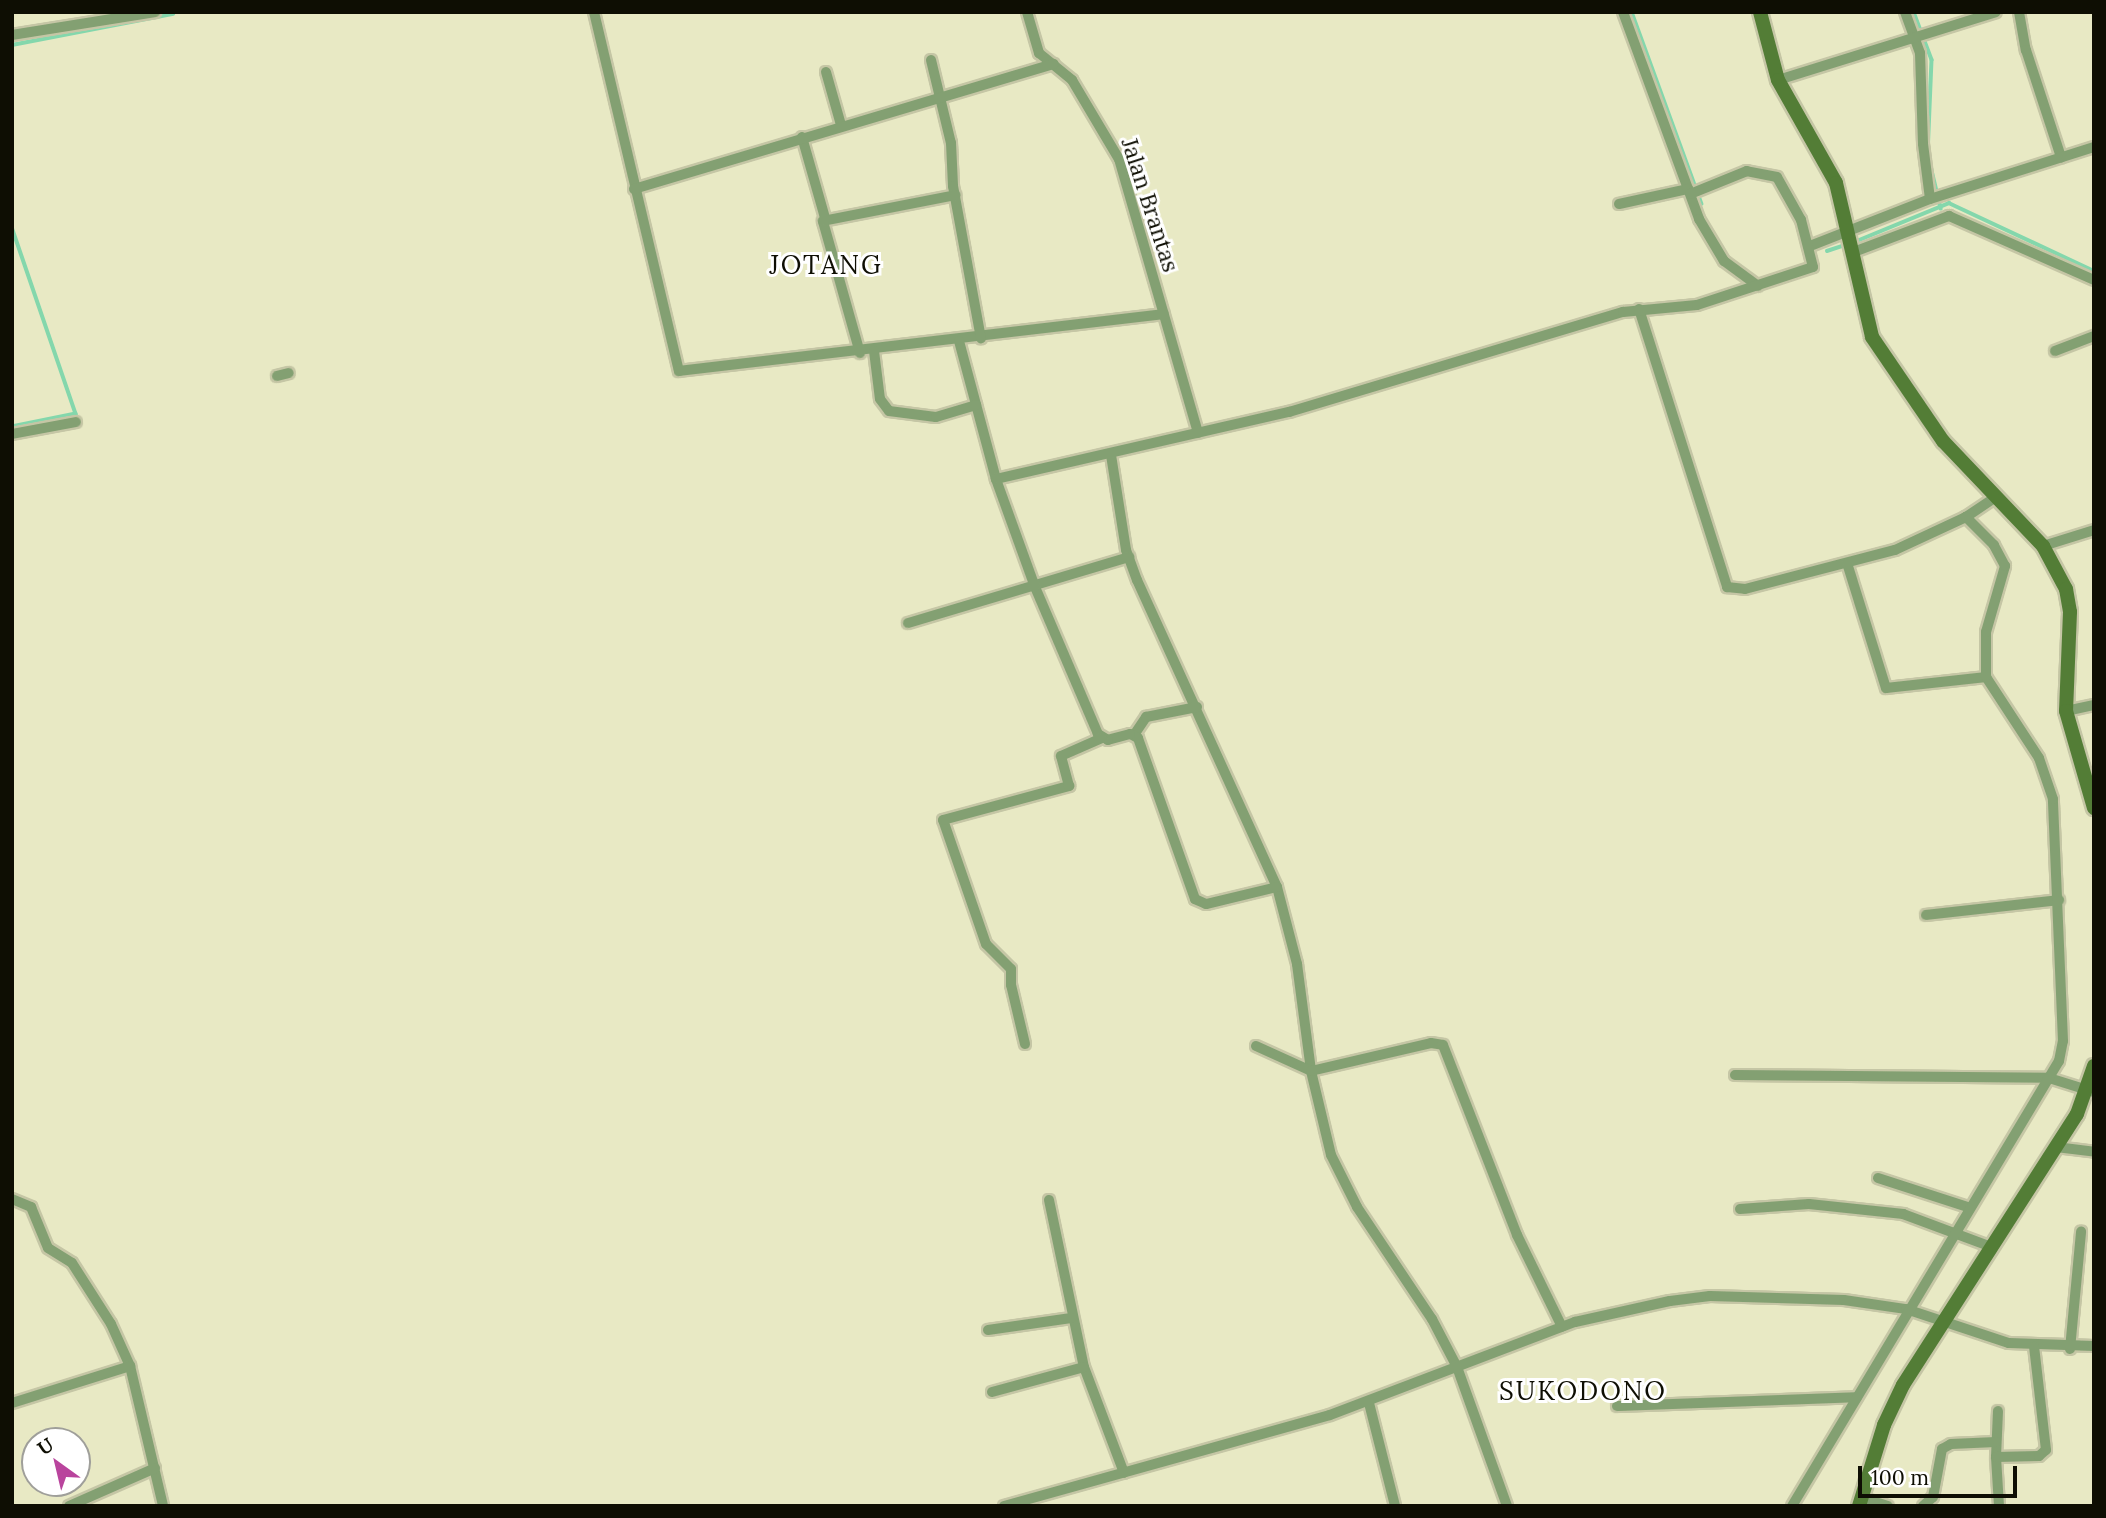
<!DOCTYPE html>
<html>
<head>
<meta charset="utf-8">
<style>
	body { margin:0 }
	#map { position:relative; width:2106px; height:1518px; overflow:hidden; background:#e8e9c4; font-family:Lora,serif }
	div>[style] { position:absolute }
	.stream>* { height:3.5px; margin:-1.75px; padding:0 1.75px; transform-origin:1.75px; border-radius:1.75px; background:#84d7ac }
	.roads { filter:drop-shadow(2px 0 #c5c6a5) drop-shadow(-2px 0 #c5c6a5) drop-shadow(0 2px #c5c6a5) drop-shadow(0 -2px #c5c6a5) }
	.minor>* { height:10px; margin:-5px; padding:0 5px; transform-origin:5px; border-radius:5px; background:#83a072 }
	.secondary>* { height:14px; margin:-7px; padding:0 7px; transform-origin:7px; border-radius:7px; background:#537d36 }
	span { translate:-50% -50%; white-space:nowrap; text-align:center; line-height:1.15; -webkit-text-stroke:6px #fff; paint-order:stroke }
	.street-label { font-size:23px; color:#0e0e03 }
	.quarter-label { font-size:26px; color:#0e0e03; letter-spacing:2px }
	.frame { position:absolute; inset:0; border:14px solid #0e0e03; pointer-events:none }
	.north { position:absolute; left:21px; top:1427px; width:70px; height:70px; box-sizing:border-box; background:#fff; border:2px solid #9f9f9a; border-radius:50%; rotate:326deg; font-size:19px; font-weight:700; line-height:28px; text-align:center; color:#0e0e03 }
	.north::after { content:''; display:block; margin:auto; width:24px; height:32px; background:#b9449d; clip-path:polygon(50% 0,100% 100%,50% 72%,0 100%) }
	.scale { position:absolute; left:1858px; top:1466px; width:159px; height:32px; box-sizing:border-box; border:4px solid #0e0e03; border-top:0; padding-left:9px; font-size:21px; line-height:24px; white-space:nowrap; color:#0e0e03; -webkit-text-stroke:5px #fff; paint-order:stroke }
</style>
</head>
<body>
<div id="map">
	<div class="stream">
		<div style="left:1632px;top:12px;width:204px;rotate:70deg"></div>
		<div style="left:1914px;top:12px;width:51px;rotate:69.4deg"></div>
		<div style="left:1932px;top:60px;width:94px;rotate:92.4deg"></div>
		<div style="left:1928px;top:154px;width:56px;rotate:76.5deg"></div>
		<div style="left:12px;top:45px;width:164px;rotate:-10.9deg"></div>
		<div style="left:12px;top:227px;width:198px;rotate:71.1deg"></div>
		<div style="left:76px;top:414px;width:65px;rotate:168.5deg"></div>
		<div style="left:1852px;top:243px;width:105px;rotate:-22.4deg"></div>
		<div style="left:1949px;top:203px;width:160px;rotate:25.1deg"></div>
		<div style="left:1827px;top:251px;width:19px;rotate:-18deg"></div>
	</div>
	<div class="roads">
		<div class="minor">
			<div style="left:594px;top:12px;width:369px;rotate:76.7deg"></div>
			<div style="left:679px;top:371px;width:488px;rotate:-6.7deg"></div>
			<div style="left:1027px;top:12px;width:43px;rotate:73.7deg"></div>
			<div style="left:1039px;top:53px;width:43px;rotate:39.3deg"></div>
			<div style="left:1072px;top:80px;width:92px;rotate:59.3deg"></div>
			<div style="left:1119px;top:159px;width:285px;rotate:73.9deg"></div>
			<div style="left:1623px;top:12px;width:221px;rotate:69.8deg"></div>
			<div style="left:1699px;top:219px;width:49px;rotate:59.2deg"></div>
			<div style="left:1724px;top:261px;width:42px;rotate:36.3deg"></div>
			<div style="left:1905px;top:12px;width:44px;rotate:69.9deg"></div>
			<div style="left:1920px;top:53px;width:91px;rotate:88.1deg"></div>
			<div style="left:1923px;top:144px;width:55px;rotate:82.7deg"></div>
			<div style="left:2019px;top:12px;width:39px;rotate:80deg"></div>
			<div style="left:2026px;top:50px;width:113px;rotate:71.9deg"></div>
			<div style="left:12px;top:35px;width:145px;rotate:-9.1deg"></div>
			<div style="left:931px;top:60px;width:85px;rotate:76.5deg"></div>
			<div style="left:951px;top:143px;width:43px;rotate:87.3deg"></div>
			<div style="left:953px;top:186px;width:155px;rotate:79.6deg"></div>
			<div style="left:826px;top:72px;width:55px;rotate:74.2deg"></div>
			<div style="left:1778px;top:80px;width:228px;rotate:-17.3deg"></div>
			<div style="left:802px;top:137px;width:84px;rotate:74.1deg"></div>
			<div style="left:634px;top:189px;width:438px;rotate:-16.6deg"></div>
			<div style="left:1619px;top:204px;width:71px;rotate:-12.3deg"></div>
			<div style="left:1810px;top:246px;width:129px;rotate:-21.4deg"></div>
			<div style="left:1930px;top:199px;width:172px;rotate:-17.6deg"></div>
			<div style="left:1851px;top:253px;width:105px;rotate:-20.7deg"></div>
			<div style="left:1949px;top:216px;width:158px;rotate:23.8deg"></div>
			<div style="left:1639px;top:309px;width:292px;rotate:72.4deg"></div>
			<div style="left:1727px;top:587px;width:18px;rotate:6deg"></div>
			<div style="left:1745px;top:589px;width:155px;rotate:-14.6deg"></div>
			<div style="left:1895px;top:550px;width:78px;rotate:-24.9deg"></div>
			<div style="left:1966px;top:517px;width:37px;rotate:-34deg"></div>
			<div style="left:959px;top:341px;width:143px;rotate:75deg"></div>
			<div style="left:874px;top:351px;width:48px;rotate:82.9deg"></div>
			<div style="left:880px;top:399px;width:15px;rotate:53deg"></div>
			<div style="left:889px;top:411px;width:47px;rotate:7.3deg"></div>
			<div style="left:936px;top:417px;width:42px;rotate:-16.7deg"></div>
			<div style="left:2055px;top:351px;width:42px;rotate:-21deg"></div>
			<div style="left:860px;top:353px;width:137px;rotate:-105.7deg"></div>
			<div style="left:823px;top:221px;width:135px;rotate:-11.1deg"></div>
			<div style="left:277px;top:376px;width:12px;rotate:-14deg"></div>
			<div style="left:12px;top:434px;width:65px;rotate:-10.6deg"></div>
			<div style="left:1111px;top:455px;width:96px;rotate:81deg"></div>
			<div style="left:1126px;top:550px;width:32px;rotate:70deg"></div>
			<div style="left:1137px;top:580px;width:337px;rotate:65.5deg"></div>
			<div style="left:1277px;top:887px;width:80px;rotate:75.4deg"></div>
			<div style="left:1297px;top:964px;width:108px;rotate:82.5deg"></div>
			<div style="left:1311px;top:1071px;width:86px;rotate:76.6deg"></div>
			<div style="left:1331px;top:1155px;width:58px;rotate:63.4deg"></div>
			<div style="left:1357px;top:1207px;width:135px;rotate:56.2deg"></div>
			<div style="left:1432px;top:1319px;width:54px;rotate:62.5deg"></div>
			<div style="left:1457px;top:1367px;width:148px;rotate:70.2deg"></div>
			<div style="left:2043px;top:546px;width:53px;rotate:-17.4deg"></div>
			<div style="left:1847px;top:563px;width:131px;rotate:72.7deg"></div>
			<div style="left:1886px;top:688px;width:101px;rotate:-6.3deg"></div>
			<div style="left:908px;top:623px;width:231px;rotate:-16.6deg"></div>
			<div style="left:2066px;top:711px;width:29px;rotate:-12deg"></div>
			<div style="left:1134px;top:735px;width:22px;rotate:-56deg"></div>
			<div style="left:1146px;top:717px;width:52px;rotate:-11.1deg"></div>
			<div style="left:1277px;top:887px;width:73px;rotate:166.5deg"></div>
			<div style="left:1206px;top:904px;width:12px;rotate:-156deg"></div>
			<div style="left:1195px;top:899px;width:171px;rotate:-109.5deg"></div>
			<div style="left:1138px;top:738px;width:9px;rotate:-153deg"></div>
			<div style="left:1130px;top:734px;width:23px;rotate:165deg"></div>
			<div style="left:1108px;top:740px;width:12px;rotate:-149deg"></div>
			<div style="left:1098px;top:734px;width:160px;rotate:-113.2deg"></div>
			<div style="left:1035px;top:587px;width:115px;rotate:-109.9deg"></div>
			<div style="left:996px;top:479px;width:301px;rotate:-12.9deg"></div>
			<div style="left:1289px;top:412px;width:349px;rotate:-16.7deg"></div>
			<div style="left:1623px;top:312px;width:74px;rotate:-5.4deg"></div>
			<div style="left:1697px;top:305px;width:122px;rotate:-18.1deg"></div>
			<div style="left:1813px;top:267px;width:49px;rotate:-104.3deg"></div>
			<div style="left:1801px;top:220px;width:49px;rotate:-119.2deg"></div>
			<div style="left:1777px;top:177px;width:31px;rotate:-169deg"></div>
			<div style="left:1747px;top:171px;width:61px;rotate:158deg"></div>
			<div style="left:1926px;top:915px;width:134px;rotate:-6.4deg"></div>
			<div style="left:1025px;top:1044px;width:61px;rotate:-103.3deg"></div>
			<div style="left:1011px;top:985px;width:16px;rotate:-90deg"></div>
			<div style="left:1011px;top:969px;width:35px;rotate:-135deg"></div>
			<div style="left:986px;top:944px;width:131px;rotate:-109.1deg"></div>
			<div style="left:943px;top:820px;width:131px;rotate:-15.1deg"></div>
			<div style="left:1069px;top:786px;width:31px;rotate:-105deg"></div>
			<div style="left:1061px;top:756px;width:45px;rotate:-23.7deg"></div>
			<div style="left:1256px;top:1046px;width:60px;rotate:24.4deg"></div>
			<div style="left:1311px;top:1071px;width:123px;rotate:-13.1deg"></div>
			<div style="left:1431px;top:1043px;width:12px;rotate:9deg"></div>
			<div style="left:1443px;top:1045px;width:204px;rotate:68.7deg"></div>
			<div style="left:1517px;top:1235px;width:102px;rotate:63.9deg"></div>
			<div style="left:1735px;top:1075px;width:314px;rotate:0.5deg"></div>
			<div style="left:2049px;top:1078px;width:47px;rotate:17.3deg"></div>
			<div style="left:2056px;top:1147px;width:38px;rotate:7deg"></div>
			<div style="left:1878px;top:1178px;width:95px;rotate:17.9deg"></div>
			<div style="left:12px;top:1199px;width:21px;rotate:23deg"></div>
			<div style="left:31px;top:1207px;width:44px;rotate:67.5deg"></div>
			<div style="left:48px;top:1248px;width:28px;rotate:32deg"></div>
			<div style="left:72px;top:1263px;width:72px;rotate:57.4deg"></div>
			<div style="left:111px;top:1324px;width:46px;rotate:65.7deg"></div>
			<div style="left:130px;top:1366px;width:144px;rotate:76.7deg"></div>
			<div style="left:1049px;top:1200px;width:171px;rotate:78.2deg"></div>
			<div style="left:1084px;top:1367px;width:113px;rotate:69.3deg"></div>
			<div style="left:1740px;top:1209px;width:69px;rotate:-4.1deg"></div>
			<div style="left:1809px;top:1204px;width:95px;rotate:6.1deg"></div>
			<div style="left:1903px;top:1214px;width:92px;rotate:20.4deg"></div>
			<div style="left:988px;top:1330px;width:84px;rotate:-8.2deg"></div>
			<div style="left:2070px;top:1349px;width:118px;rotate:-84.6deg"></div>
			<div style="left:992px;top:1392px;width:95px;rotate:-15.2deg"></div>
			<div style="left:12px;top:1403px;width:124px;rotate:-17.4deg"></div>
			<div style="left:1369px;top:1403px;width:106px;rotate:75.8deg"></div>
			<div style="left:1617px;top:1406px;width:240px;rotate:-2.1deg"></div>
			<div style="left:1996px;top:1457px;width:46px;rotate:-87.5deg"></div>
			<div style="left:1863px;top:1498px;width:26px;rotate:18deg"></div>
			<div style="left:69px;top:1506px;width:94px;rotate:-23.8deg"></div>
			<div style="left:1004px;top:1506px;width:338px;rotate:-15.6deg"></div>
			<div style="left:1330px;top:1415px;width:262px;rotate:-20.8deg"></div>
			<div style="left:1575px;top:1322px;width:97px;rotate:-12.5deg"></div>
			<div style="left:1670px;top:1301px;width:40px;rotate:-7.1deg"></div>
			<div style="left:1710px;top:1296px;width:134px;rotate:1.7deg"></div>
			<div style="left:1844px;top:1300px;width:63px;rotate:8.3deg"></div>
			<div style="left:1906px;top:1309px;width:108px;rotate:18.3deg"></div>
			<div style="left:2009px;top:1343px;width:85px;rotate:2deg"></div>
			<div style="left:1792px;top:1506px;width:519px;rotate:-59.04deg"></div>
			<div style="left:2059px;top:1061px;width:20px;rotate:-79deg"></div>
			<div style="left:2063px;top:1041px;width:242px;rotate:-92.4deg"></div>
			<div style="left:2053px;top:799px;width:43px;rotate:-108.9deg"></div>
			<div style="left:2039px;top:758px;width:97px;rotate:-123.2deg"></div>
			<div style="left:1986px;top:677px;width:45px;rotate:-90deg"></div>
			<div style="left:1986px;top:632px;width:69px;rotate:-73.9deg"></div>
			<div style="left:2005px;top:566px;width:24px;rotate:-118deg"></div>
			<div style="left:1994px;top:545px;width:40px;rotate:-135deg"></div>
			<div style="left:1923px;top:1506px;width:13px;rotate:-42deg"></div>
			<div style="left:1933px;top:1497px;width:49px;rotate:-79.4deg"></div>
			<div style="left:1942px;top:1449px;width:10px;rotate:-29deg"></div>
			<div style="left:1951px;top:1444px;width:45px;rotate:-2.5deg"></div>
			<div style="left:1999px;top:1506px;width:49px;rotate:-93.5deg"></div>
			<div style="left:1996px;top:1457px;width:43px;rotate:-1.3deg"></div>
			<div style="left:2039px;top:1456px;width:9px;rotate:-41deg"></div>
			<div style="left:2046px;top:1450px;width:104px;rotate:-96.6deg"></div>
		</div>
		<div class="secondary">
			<div style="left:1760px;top:12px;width:70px;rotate:75.2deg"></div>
			<div style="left:1778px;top:80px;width:118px;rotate:60.6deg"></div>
			<div style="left:1836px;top:183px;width:158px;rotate:76.8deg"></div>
			<div style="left:1872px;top:337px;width:126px;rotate:55.7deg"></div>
			<div style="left:1943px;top:441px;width:145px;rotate:46.4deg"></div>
			<div style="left:2043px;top:546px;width:49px;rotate:61.9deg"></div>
			<div style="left:2066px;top:589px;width:23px;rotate:80deg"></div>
			<div style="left:2070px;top:612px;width:99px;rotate:92.3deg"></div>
			<div style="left:2066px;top:711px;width:101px;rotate:73.9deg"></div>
			<div style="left:1859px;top:1506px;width:85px;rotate:-72.8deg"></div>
			<div style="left:1884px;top:1425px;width:44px;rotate:-64.6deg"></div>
			<div style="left:1903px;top:1385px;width:322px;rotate:-57.3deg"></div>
			<div style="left:2077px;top:1114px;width:51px;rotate:-70.5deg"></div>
		</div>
	</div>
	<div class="street-label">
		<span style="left:1150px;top:205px;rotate:72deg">Jalan Brantas</span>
	</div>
	<div class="quarter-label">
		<span style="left:826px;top:265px">JOTANG</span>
		<span style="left:1583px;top:1391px">SUKODONO</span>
	</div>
	<div class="frame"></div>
	<div class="north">U</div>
	<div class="scale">100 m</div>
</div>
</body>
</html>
